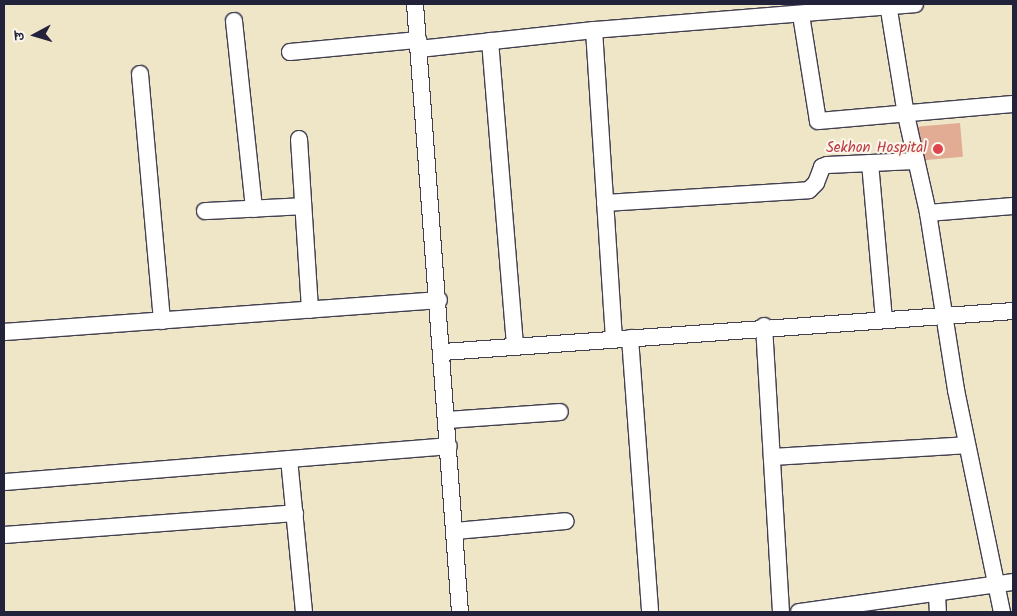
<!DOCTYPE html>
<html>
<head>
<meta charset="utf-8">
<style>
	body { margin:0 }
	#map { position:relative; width:1017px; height:616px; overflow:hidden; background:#efe6c8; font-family:Kalam,"Playpen Sans Deva",sans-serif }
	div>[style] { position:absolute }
	.building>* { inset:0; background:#e1ac93; transform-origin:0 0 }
	.roads { filter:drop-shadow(1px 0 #413f50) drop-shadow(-1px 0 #413f50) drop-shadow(0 1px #413f50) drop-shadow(0 -1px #413f50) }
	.minor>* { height:16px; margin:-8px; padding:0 8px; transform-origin:8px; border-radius:8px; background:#fff }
	.dots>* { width:14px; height:14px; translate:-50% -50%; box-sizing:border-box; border:2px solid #fbf7ec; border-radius:50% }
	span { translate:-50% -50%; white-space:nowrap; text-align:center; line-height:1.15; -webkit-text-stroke:4px #fbf7ec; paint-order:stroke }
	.health-label { font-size:15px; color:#be3a42 }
	.right { translate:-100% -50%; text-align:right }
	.frame { position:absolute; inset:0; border:5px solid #22223b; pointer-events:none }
	.north { position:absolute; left:10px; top:10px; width:50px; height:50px; -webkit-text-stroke:4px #fbf7ec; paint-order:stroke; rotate:264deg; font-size:14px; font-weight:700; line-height:20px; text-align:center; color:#22223b }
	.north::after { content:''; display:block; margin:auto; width:18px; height:22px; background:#22223b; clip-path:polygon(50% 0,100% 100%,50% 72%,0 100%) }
</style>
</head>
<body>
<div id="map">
	<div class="building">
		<div style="left:960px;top:123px;width:34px;height:47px;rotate:85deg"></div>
	</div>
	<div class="roads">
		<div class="minor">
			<div style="left:415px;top:4px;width:610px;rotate:85.77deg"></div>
			<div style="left:888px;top:4px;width:112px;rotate:80.8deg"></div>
			<div style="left:906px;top:115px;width:100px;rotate:77.3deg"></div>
			<div style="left:928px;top:213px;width:179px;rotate:81deg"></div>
			<div style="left:956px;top:390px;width:227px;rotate:78.3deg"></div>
			<div style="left:801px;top:15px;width:107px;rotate:80.9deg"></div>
			<div style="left:818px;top:121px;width:196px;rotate:-5deg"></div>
			<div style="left:234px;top:21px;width:189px;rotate:83.9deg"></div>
			<div style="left:594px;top:30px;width:310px;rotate:86.3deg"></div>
			<div style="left:490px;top:41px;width:307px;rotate:85.3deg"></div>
			<div style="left:419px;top:49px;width:176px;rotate:-6.2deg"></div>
			<div style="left:594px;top:30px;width:322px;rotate:-4.6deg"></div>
			<div style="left:290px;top:52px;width:129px;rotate:-5.4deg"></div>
			<div style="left:140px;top:74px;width:248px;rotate:84.9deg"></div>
			<div style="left:299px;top:139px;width:171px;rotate:86.3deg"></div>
			<div style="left:870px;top:163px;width:157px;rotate:84.9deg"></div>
			<div style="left:605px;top:203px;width:204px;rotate:-3.6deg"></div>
			<div style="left:809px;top:190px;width:10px;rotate:-45deg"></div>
			<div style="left:816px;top:183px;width:17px;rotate:-69deg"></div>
			<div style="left:822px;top:167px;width:5px;rotate:-22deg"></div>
			<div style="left:827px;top:165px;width:88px;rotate:-2.6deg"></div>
			<div style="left:205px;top:211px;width:98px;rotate:-2.9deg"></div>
			<div style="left:928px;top:213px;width:85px;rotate:-4.7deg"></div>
			<div style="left:764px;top:326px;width:287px;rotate:86.6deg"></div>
			<div style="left:4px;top:332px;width:436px;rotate:-4.2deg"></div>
			<div style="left:630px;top:338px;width:275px;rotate:85.8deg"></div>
			<div style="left:443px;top:352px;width:571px;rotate:-4.11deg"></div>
			<div style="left:448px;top:420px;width:112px;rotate:-4.1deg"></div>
			<div style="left:772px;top:457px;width:194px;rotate:-3.5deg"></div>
			<div style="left:289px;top:459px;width:154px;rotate:84.4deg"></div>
			<div style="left:4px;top:482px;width:446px;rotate:-4.6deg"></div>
			<div style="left:455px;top:531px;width:111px;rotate:-5.1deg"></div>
			<div style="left:4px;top:535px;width:292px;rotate:-4.3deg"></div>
			<div style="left:937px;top:595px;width:17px;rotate:87deg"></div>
			<div style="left:799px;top:612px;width:216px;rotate:-8deg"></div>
		</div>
	</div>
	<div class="dots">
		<div style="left:938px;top:149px;background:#e0444e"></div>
	</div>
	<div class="health-label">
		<span class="right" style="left:927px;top:149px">Sekhon Hospital</span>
	</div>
	<div class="frame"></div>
	<div class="north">उ</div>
</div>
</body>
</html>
